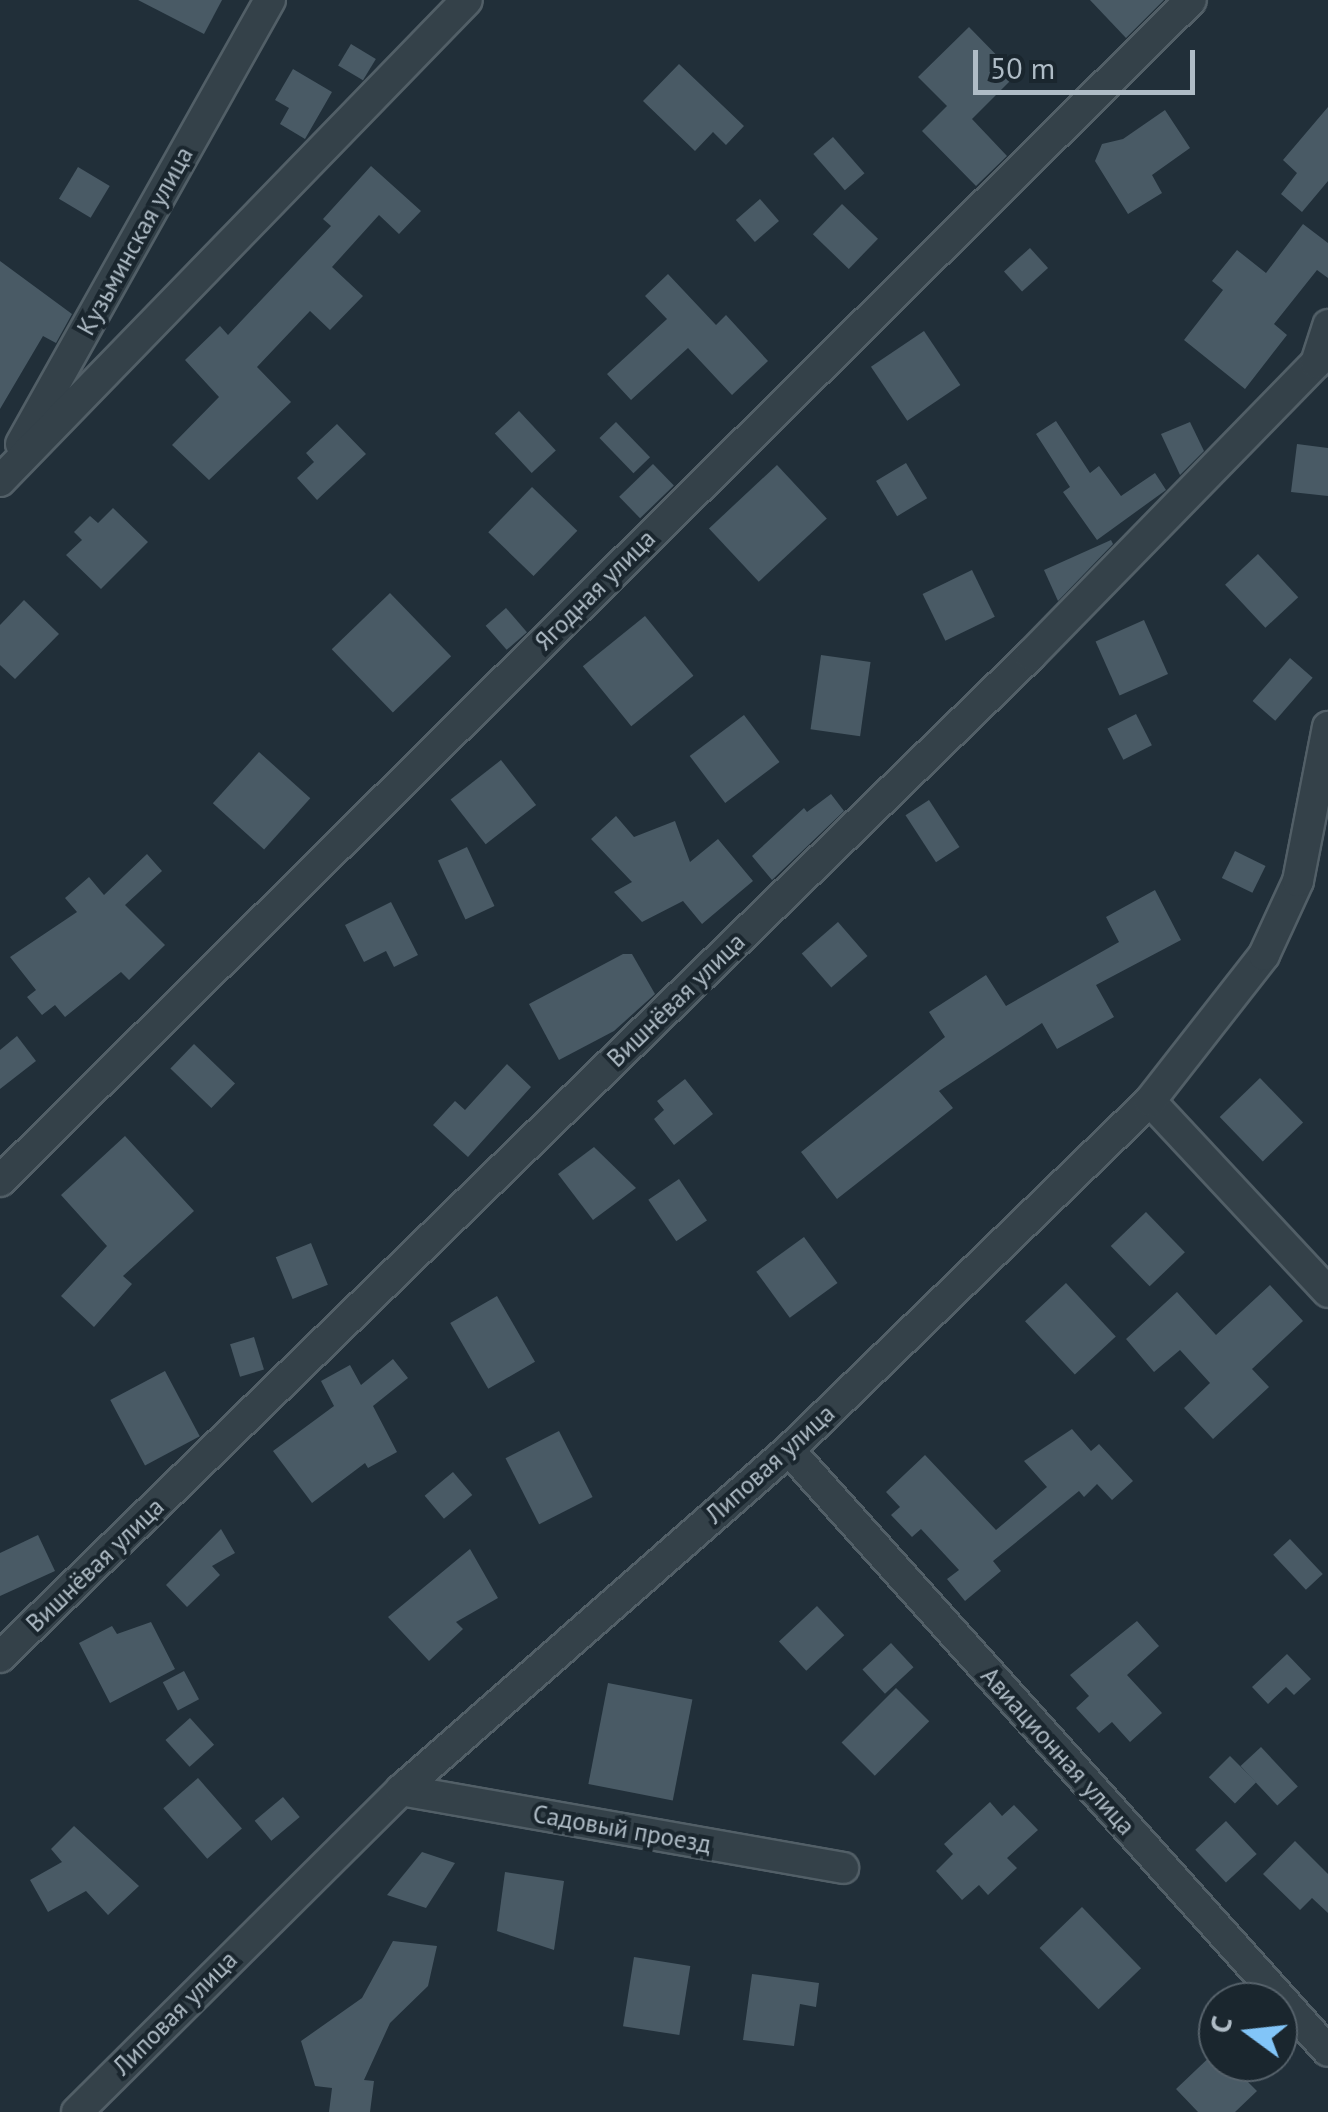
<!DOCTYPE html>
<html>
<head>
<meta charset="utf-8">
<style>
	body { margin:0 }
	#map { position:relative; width:1328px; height:2112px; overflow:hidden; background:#212f39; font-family:"PT Sans",sans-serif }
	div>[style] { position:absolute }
	.building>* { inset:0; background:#495a65; transform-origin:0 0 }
	.roads { filter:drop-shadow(2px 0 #525f67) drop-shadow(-2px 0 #525f67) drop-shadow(0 2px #525f67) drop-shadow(0 -2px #525f67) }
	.minor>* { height:30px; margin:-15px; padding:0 15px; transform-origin:15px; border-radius:15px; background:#344149 }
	span { translate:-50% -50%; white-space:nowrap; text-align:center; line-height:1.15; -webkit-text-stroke:8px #1a262e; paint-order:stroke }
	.street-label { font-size:25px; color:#afbcc6 }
	.north { position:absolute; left:1198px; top:1982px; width:100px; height:100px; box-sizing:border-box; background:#1a262e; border:2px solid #56626b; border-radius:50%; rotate:285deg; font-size:28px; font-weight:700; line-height:40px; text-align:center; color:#afbcc6 }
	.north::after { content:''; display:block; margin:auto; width:35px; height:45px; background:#82c5f8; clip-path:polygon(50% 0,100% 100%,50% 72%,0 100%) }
	.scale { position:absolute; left:973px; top:50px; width:222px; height:45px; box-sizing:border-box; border:5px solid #afbcc6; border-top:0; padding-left:12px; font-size:30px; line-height:35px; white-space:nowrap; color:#afbcc6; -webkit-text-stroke:8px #1a262e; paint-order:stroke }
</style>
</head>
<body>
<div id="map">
	<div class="building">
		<div style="clip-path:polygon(138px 0,222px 0,204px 34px)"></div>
		<div style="clip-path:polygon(1090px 0,1164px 0,1126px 38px)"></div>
		<div style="clip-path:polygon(969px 27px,1016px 75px,972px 119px,1007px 156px,976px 186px,922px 131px,947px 106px,918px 77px)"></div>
		<div style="left:351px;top:44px;width:29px;height:25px;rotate:31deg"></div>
		<div style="clip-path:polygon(679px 64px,744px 126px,726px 145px,713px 132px,695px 151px,643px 101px)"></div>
		<div style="clip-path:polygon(293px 69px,332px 92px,305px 139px,280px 124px,289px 108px,275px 100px)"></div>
		<div style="clip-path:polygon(1328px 107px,1328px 181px,1302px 212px,1281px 194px,1297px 173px,1283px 160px)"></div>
		<div style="clip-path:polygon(1165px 110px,1190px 148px,1152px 175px,1162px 193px,1128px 214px,1095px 161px,1102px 144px,1123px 139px)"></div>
		<div style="left:833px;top:137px;width:48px;height:26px;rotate:49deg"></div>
		<div style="clip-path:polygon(371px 166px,421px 211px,399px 234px,379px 215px,332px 267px,363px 296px,330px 330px,310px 311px,257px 367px,291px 402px,209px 480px,172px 445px,219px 397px,185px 360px,220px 326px,228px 335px,331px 226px,323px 219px)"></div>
		<div style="left:78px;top:167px;width:37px;height:37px;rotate:31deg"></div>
		<div style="left:760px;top:199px;width:29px;height:32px;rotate:49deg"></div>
		<div style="left:842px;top:204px;width:50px;height:42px;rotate:44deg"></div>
		<div style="clip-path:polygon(1303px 224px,1328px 243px,1328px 278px,1317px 270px,1274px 324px,1287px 335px,1245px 389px,1184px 340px,1223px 290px,1212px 281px,1237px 250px,1266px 273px)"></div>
		<div style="left:1030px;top:248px;width:27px;height:35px;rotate:48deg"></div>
		<div style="clip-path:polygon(0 261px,72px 314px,56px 343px,43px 336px,0 409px)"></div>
		<div style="clip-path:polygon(668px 274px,716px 325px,726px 315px,768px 361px,732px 395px,688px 348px,631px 400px,607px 374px,667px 319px,645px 296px)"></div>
		<div style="left:924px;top:331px;width:65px;height:64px;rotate:56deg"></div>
		<div style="left:519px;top:411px;width:54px;height:33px;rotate:47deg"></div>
		<div style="clip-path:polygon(1056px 421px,1090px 473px,1099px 466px,1121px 496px,1155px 473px,1166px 490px,1097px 540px,1063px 492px,1070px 487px,1036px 434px)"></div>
		<div style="left:616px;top:422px;width:49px;height:23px;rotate:46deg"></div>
		<div style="clip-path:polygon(1190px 422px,1204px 451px,1180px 475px,1161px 434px)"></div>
		<div style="clip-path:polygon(337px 424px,366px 454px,317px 500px,297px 478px,314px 462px,306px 453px)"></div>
		<div style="clip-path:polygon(1297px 444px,1328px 448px,1328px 496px,1291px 492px)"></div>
		<div style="left:906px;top:463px;width:41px;height:35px;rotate:59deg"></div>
		<div style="left:653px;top:464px;width:30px;height:47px;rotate:46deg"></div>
		<div style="left:777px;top:465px;width:73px;height:93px;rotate:47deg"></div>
		<div style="left:532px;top:487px;width:63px;height:63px;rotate:44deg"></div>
		<div style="clip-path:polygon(113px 508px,148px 542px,101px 589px,66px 555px,82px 540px,74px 532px,90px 516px,98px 523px)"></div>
		<div style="clip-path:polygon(1111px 540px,1113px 544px,1058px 601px,1044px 570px)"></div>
		<div style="left:1258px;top:554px;width:59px;height:45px;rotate:47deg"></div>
		<div style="left:972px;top:570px;width:52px;height:55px;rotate:64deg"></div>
		<div style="left:390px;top:593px;width:88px;height:81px;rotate:46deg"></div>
		<div style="clip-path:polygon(24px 600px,59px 634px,15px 679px,0 665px,0 625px)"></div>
		<div style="left:506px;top:608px;width:32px;height:27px;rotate:49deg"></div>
		<div style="left:645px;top:616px;width:77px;height:80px;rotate:51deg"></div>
		<div style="left:1144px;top:620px;width:59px;height:53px;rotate:66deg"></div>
		<div style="left:821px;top:655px;width:50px;height:75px;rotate:8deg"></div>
		<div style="left:1290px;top:658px;width:30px;height:57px;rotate:41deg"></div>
		<div style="left:1136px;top:714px;width:35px;height:32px;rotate:63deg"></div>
		<div style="left:744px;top:715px;width:59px;height:68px;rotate:53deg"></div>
		<div style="left:259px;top:752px;width:69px;height:69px;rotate:42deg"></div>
		<div style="left:501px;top:760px;width:57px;height:64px;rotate:52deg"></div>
		<div style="clip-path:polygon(831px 794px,844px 811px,772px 880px,752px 856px,804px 808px,807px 812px)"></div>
		<div style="left:929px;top:800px;width:56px;height:28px;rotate:57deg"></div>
		<div style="clip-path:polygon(616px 816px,634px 837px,675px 821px,690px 862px,718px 839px,753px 881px,702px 924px,683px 901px,642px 922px,614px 892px,632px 882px,591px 839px)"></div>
		<div style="left:467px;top:847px;width:65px;height:32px;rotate:65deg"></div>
		<div style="left:1235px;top:851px;width:34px;height:30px;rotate:26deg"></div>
		<div style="clip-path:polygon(147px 854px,162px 871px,125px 905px,165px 945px,129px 980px,121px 972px,65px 1017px,55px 1005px,42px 1015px,27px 997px,36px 990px,10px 957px,77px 912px,65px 898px,89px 877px,104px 895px)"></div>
		<div style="clip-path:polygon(1155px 890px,1181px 940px,1096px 985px,1114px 1017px,1057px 1049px,1042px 1023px,939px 1091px,953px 1108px,837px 1199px,801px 1152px,945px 1037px,929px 1012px,986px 975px,1006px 1006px,1119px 942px,1106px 917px)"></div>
		<div style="clip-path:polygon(391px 902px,418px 955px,394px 967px,386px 951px,364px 962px,345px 925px)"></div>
		<div style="left:838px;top:922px;width:45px;height:48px;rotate:49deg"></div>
		<div style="clip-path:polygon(623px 954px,632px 954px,655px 994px,614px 1031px,559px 1060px,529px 1004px)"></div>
		<div style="clip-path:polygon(17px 1036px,36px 1061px,0 1089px,0 1050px)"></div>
		<div style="left:194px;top:1044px;width:57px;height:34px;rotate:44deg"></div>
		<div style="clip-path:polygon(507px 1064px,531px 1087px,468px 1157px,433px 1125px,455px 1101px,465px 1110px)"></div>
		<div style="left:1260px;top:1078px;width:62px;height:56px;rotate:46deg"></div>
		<div style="clip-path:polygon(685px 1079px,713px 1114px,674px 1145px,654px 1119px,664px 1110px,657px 1101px)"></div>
		<div style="clip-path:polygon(125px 1136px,194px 1211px,123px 1276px,132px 1284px,94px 1327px,61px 1296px,107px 1246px,61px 1195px)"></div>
		<div style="clip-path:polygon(594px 1147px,636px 1188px,593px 1220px,558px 1174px)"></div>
		<div style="left:679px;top:1179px;width:50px;height:37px;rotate:56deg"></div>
		<div style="left:1146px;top:1212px;width:56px;height:49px;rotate:46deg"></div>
		<div style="left:804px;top:1237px;width:57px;height:59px;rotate:54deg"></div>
		<div style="left:311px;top:1243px;width:45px;height:38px;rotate:68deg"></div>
		<div style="left:1066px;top:1283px;width:73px;height:56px;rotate:47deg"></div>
		<div style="clip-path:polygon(1270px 1285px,1303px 1321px,1252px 1369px,1269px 1387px,1213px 1439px,1184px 1408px,1210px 1383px,1180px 1350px,1154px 1372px,1126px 1339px,1177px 1292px,1216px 1335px)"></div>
		<div style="left:497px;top:1296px;width:76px;height:54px;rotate:60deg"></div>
		<div style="left:254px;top:1337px;width:34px;height:25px;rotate:73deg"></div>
		<div style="clip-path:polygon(393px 1359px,408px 1378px,373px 1406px,397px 1452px,368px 1468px,365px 1463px,312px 1503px,273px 1451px,334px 1406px,321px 1381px,350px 1365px,361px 1385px)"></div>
		<div style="left:165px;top:1371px;width:74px;height:62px;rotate:62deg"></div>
		<div style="clip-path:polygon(1072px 1429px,1091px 1451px,1099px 1444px,1133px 1481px,1112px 1500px,1097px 1484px,1084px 1497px,1079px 1491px,993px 1561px,1001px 1571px,965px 1601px,947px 1579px,959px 1570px,921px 1529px,912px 1537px,891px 1515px,900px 1507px,886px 1492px,925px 1455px,996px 1530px,1047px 1487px,1024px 1461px)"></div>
		<div style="left:559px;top:1431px;width:74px;height:60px;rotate:63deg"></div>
		<div style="left:453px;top:1472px;width:30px;height:37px;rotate:50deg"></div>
		<div style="clip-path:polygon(221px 1529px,235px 1553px,212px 1566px,220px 1575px,187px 1607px,166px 1585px)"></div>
		<div style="clip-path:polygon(38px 1535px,55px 1571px,0 1596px,0 1553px)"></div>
		<div style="left:1290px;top:1539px;width:48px;height:23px;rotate:47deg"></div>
		<div style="clip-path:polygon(470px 1549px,498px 1598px,456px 1622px,463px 1629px,429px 1661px,388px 1617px)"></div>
		<div style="left:817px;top:1606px;width:40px;height:52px;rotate:47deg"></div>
		<div style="clip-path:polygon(1137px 1621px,1159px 1646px,1127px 1675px,1162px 1713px,1130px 1742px,1112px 1722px,1099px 1733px,1076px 1708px,1089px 1696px,1070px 1675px)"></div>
		<div style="clip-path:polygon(151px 1622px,175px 1669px,110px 1703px,79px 1643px,112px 1626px,117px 1634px)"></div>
		<div style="left:891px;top:1643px;width:33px;height:39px;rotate:47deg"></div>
		<div style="clip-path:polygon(1287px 1654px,1311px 1679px,1294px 1695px,1286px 1687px,1268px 1704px,1252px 1687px)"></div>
		<div style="left:184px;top:1671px;width:32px;height:24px;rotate:62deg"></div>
		<div style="left:608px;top:1683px;width:86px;height:103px;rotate:11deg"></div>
		<div style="left:896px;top:1688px;width:47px;height:77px;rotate:45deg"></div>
		<div style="left:190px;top:1718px;width:36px;height:33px;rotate:48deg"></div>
		<div style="left:1261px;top:1747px;width:54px;height:28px;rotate:47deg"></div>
		<div style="left:1230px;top:1756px;width:37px;height:30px;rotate:45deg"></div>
		<div style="left:198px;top:1778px;width:67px;height:46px;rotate:49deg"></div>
		<div style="left:283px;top:1797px;width:26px;height:37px;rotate:50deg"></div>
		<div style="clip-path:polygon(990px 1802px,1002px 1816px,1014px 1805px,1038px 1830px,1007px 1858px,1017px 1868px,988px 1895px,979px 1885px,962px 1900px,936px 1871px,953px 1854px,944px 1844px)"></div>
		<div style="left:1226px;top:1821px;width:45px;height:42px;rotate:47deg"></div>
		<div style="clip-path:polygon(74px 1826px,139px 1886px,108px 1915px,86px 1891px,48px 1912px,30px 1880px,62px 1862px,51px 1849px)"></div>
		<div style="clip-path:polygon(1295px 1841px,1328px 1874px,1328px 1913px,1312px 1898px,1300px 1910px,1263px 1874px)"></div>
		<div style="clip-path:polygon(422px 1852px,455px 1863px,426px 1908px,387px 1895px)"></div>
		<div style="clip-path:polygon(505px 1872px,564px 1881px,554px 1950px,497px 1931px)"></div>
		<div style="left:1082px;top:1907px;width:85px;height:59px;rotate:46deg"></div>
		<div style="clip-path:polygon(393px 1941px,437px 1946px,428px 1986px,390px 2023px,364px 2080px,374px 2081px,370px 2112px,329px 2112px,332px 2088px,315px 2086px,301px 2041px,362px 1998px)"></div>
		<div style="left:634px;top:1957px;width:57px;height:70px;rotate:9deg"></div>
		<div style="clip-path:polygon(752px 1974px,819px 1983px,816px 2007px,800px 2004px,794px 2046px,743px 2040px)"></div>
		<div style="clip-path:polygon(1217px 2050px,1218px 2062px,1268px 2062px,1248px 2082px,1257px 2091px,1235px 2112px,1198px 2112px,1176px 2089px)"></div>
	</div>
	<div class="roads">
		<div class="minor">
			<div style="left:21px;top:444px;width:509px;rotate:-60.72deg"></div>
			<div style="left:0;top:481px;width:670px;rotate:-45.85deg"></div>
			<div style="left:1150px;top:1101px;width:261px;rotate:47deg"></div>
			<div style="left:0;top:1181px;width:1677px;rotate:-44.76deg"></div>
			<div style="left:789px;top:1450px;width:807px;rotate:48.11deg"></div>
			<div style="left:0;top:1657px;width:1438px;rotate:-44.18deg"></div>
			<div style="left:1031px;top:655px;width:408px;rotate:-45.7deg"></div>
			<div style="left:1316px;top:363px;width:40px;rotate:-72deg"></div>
			<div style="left:401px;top:1790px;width:449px;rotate:10deg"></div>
			<div style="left:77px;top:2112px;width:457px;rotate:-44.8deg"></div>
			<div style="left:401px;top:1790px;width:516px;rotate:-41.23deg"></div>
			<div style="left:789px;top:1450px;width:502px;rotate:-44.03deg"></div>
			<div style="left:1150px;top:1101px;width:185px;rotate:-52deg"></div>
			<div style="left:1264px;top:955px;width:81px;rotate:-65.3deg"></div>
			<div style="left:1298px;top:881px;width:157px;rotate:-79deg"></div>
		</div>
	</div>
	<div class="street-label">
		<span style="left:135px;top:241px;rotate:-61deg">Кузьминская улица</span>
		<span style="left:595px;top:590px;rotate:-45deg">Ягодная улица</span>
		<span style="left:676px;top:1000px;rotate:-44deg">Вишнёвая улица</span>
		<span style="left:770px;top:1464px;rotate:-42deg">Липовая улица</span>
		<span style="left:95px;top:1565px;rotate:-44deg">Вишнёвая улица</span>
		<span style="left:1058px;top:1751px;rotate:48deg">Авиационная улица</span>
		<span style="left:622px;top:1829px;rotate:10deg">Садовый проезд</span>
		<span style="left:175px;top:2013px;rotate:-45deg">Липовая улица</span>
	</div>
	<div class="north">С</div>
	<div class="scale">50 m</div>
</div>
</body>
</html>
